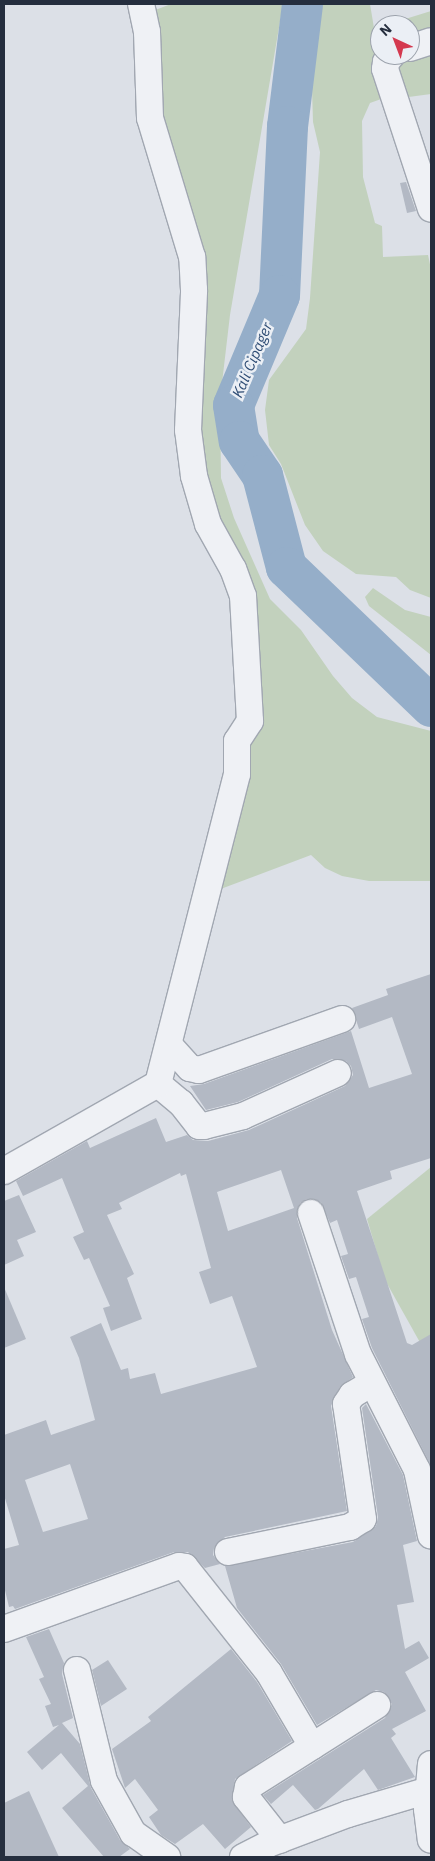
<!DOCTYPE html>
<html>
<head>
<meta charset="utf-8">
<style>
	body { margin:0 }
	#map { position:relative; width:435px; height:1861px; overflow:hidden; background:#dce0e7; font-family:"IBM Plex Sans",sans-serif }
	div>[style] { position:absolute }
	.green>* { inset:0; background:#c2d1bd }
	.river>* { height:41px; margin:-20.5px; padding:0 20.5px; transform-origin:20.5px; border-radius:20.5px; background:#95aec9 }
	.building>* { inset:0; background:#b3b9c4 }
	.roads { filter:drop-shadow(1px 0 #a1a7b1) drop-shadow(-1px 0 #a1a7b1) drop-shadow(0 1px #a1a7b1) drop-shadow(0 -1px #a1a7b1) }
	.minor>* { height:26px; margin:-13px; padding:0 13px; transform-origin:13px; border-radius:13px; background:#eff1f5 }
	span { translate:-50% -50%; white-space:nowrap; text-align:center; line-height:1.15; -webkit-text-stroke:5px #ebeff5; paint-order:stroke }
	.water-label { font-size:15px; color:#2e4c74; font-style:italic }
	.frame { position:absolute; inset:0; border:5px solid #252e3e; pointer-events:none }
	.north { position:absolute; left:370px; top:15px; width:50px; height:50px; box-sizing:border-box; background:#ebeff5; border:1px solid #9ca2ac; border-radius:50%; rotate:317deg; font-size:14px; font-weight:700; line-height:20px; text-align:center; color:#252e3e }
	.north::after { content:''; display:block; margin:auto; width:18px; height:22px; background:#d4394f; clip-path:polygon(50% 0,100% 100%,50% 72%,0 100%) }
</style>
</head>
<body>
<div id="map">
	<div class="green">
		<div style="clip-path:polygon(171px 4px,283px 4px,230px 315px,220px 400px,221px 478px,234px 518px,270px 599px,301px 630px,333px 676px,352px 698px,377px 717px,431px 731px,431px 881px,369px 881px,342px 876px,325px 868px,311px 855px,218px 890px,247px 747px,258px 714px,221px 530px,199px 449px,200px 321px,157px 118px,150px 12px)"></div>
		<div style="clip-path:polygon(323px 4px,370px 4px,374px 28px,380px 27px,384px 98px,370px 103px,362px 121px,363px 177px,375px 223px,382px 226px,383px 257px,428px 255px,431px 269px,431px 598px,410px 590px,396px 577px,356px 574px,323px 551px,305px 525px,281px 464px,269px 445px,265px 410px,269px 380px,306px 329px,310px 298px,320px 152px,313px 122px,311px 56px)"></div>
		<div style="clip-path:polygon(431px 11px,431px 35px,410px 42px,410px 25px,386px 25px)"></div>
		<div style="clip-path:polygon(431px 48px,431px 94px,401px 98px,394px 60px)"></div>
		<div style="clip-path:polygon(373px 588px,405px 610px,431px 617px,431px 655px,369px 606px,365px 597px)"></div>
		<div style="clip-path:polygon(431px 1167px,431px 1340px,422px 1346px,385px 1280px,367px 1219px)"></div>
	</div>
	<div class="river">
		<div style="left:302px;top:4px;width:123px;rotate:97deg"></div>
		<div style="left:287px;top:126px;width:169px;rotate:92.7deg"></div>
		<div style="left:279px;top:295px;width:119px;rotate:112.7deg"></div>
		<div style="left:233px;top:405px;width:36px;rotate:81deg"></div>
		<div style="left:239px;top:441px;width:41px;rotate:55.9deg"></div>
		<div style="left:262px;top:475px;width:95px;rotate:75.4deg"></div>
		<div style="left:286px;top:567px;width:201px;rotate:43.8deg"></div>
	</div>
	<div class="building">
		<div style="clip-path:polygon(406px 182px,416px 211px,407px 213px,400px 183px)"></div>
		<div style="clip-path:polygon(evenodd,431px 974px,431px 1158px,390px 1171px,392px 1179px,357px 1191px,407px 1343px,412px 1345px,431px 1334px,431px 1466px,372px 1348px,362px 1319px,369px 1317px,356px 1277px,349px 1279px,341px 1256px,348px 1254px,337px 1220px,330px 1223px,321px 1202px,307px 1199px,300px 1203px,297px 1218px,332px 1330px,353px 1377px,340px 1387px,331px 1406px,347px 1511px,225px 1537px,214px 1548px,213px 1555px,220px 1564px,205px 1568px,188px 1552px,174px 1552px,15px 1609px,13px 1606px,9px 1607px,4px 1586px,4px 1549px,19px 1545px,4px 1495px,4px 1435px,46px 1420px,51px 1435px,95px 1420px,79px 1358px,70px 1337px,101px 1323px,121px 1370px,128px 1368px,130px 1379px,155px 1373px,161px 1394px,257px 1367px,232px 1296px,210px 1304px,199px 1272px,211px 1268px,186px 1174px,181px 1176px,180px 1173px,119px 1203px,122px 1209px,107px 1215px,134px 1274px,127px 1278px,142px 1319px,111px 1331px,103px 1308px,110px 1306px,89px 1258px,84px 1260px,73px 1237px,84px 1232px,62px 1178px,23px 1196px,16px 1181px,87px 1141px,90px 1148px,156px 1118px,166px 1142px,187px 1135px,193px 1140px,208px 1141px,249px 1130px,345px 1086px,353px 1075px,351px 1066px,346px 1061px,332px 1059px,238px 1102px,206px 1110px,190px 1086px,204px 1084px,351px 1031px,369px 1088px,412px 1074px,392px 1017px,359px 1029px,352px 1008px,388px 995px,386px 989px,431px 974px,281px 1170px,294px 1208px,228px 1231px,217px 1192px,281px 1170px,431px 974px,70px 1464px,88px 1519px,43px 1532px,25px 1480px,70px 1464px)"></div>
		<div style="clip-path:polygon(19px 1195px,36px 1232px,17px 1240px,24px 1256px,4px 1265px,4px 1201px)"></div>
		<div style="clip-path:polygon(4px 1287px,26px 1339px,4px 1348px)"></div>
		<div style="clip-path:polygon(366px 1404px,403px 1475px,417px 1541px,403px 1545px,414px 1602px,397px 1605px,405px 1649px,419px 1641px,429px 1658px,405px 1672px,426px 1711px,392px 1729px,396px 1734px,391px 1738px,415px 1777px,378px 1790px,364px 1769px,318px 1809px,315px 1810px,293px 1785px,271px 1804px,263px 1795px,385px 1718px,392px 1704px,384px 1692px,376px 1690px,317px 1725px,281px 1664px,237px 1608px,225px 1566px,353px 1542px,376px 1526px,378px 1517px,362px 1408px)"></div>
		<div style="clip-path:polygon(49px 1629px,64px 1663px,62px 1674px,73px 1718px,62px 1723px,80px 1744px,91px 1788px,120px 1840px,130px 1849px,119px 1857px,104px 1857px,62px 1808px,88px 1786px,61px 1753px,42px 1770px,27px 1752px,59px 1725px,53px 1727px,45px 1706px,51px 1704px,39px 1679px,44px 1677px,26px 1637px)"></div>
		<div style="clip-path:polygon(231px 1649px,257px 1682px,292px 1741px,235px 1779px,232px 1801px,251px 1827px,225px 1849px,203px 1824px,175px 1844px,161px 1835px,149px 1817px,158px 1810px,135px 1779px,125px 1788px,112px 1749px,151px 1721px,148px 1717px)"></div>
		<div style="clip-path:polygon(108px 1660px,127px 1689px,101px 1706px,92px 1670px)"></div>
		<div style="clip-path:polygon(29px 1791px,59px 1857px,4px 1857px,4px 1803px)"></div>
	</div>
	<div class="roads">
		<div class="minor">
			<div style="left:410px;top:48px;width:22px;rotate:-18deg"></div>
			<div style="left:392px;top:55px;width:9px;rotate:131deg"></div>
			<div style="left:386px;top:62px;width:7px;rotate:98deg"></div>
			<div style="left:385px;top:69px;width:147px;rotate:71.8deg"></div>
			<div style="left:169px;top:1045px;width:31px;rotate:48deg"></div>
			<div style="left:190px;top:1068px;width:9px;rotate:13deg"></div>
			<div style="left:199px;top:1070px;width:152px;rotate:-19.6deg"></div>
			<div style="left:158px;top:1084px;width:30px;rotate:40deg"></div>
			<div style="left:181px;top:1103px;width:29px;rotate:52deg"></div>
			<div style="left:199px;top:1126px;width:5px"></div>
			<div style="left:204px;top:1126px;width:40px;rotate:-14.4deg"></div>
			<div style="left:243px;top:1116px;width:104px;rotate:-24.4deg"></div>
			<div style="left:4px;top:1171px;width:177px;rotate:-29.5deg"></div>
			<div style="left:158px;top:1084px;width:320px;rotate:-75.7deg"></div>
			<div style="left:237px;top:774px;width:33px;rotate:-90deg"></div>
			<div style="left:237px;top:741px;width:24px;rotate:-57deg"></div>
			<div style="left:250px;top:721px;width:125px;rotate:-93.2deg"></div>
			<div style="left:243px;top:596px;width:29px;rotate:-110deg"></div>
			<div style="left:233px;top:569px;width:51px;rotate:-119.1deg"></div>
			<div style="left:208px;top:524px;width:50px;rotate:-106.3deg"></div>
			<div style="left:194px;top:476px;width:46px;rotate:-97.4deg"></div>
			<div style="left:188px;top:430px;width:140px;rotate:-87.5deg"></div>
			<div style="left:194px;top:290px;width:33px;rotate:-93deg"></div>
			<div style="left:192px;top:257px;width:145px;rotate:-106.8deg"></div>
			<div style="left:150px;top:118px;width:86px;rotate:-92deg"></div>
			<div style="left:147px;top:32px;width:29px;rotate:-102deg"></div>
			<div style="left:311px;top:1213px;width:149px;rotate:71.6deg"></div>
			<div style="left:358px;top:1354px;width:130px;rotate:63deg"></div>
			<div style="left:417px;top:1470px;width:67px;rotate:78deg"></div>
			<div style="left:228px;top:1552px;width:125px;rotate:-11.6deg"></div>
			<div style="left:350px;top:1527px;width:15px;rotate:-32deg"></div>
			<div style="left:363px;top:1519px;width:116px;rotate:-98.4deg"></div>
			<div style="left:346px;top:1404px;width:11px;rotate:-56deg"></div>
			<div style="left:352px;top:1395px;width:23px;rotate:-31deg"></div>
			<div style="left:4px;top:1629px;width:186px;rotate:-19.8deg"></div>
			<div style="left:179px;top:1566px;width:6px;rotate:9deg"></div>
			<div style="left:185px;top:1567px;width:135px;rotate:51.6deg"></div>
			<div style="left:269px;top:1673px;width:85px;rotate:59.5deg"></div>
			<div style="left:77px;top:1670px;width:114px;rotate:76.3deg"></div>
			<div style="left:104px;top:1781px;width:60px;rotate:60.9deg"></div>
			<div style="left:133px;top:1833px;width:42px;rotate:35.2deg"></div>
			<div style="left:431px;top:1764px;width:45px;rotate:95.1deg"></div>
			<div style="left:427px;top:1809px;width:31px;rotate:83deg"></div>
			<div style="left:280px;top:1840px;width:55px;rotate:-128.3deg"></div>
			<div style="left:246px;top:1797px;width:10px;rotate:-79deg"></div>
			<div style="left:248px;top:1787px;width:153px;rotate:-32.4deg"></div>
			<div style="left:243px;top:1857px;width:28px;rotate:-27deg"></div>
			<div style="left:268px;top:1844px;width:85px;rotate:-20.6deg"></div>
			<div style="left:348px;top:1814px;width:84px;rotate:-16.5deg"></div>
		</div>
	</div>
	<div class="water-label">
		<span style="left:252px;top:360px;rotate:-67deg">Kali Cipager</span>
	</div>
	<div class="frame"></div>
	<div class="north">N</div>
</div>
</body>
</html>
